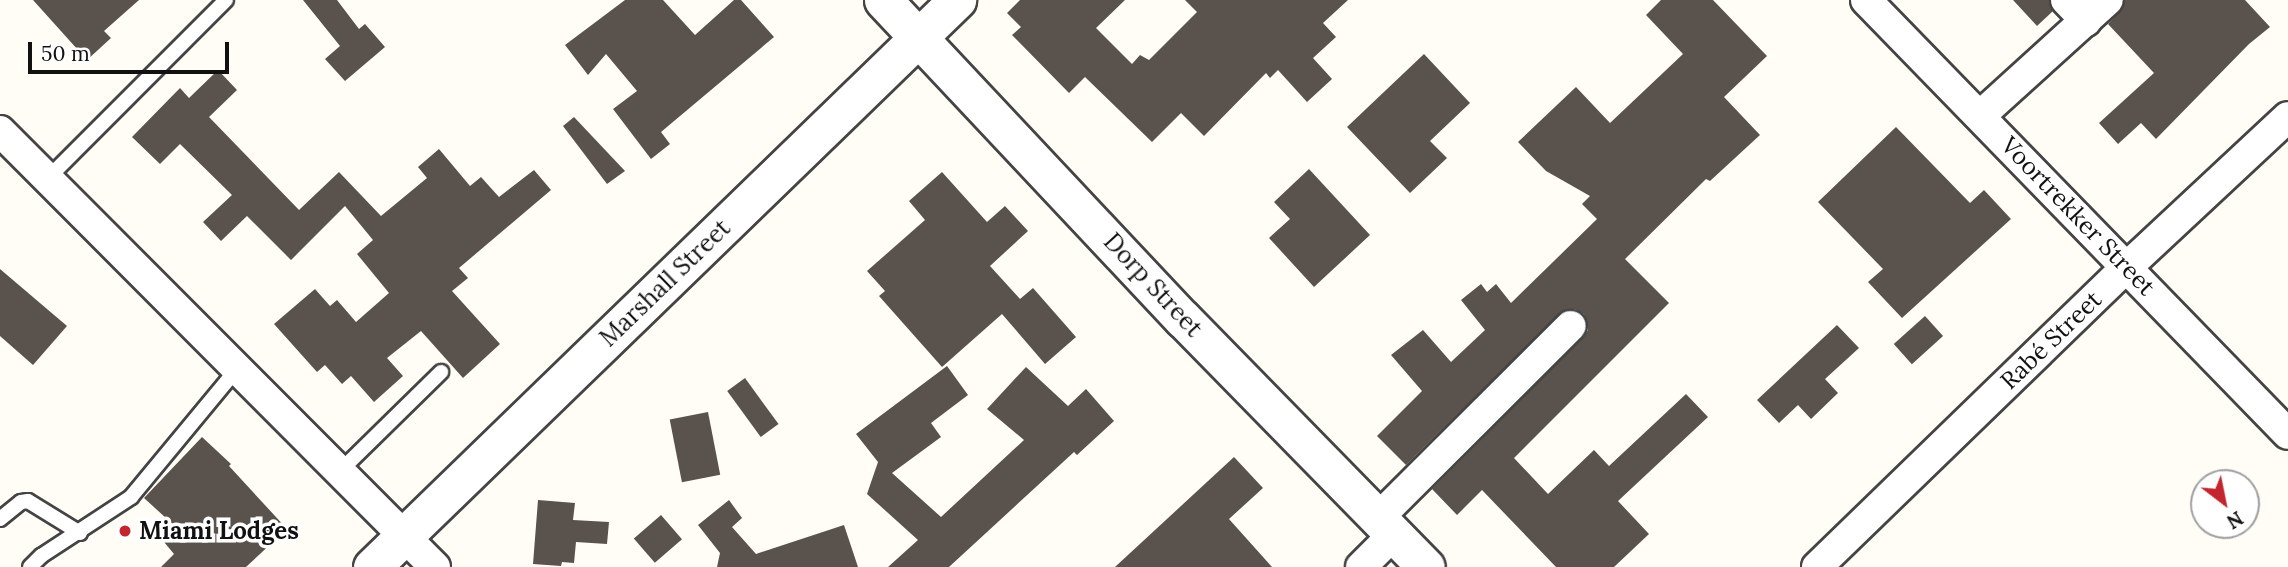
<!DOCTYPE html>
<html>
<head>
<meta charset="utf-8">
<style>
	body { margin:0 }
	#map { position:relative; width:2288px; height:567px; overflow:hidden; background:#fffdf5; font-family:Lora,serif }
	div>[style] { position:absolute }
	.building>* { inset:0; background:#5a524d; transform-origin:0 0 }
	.roads { filter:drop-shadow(2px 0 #444) drop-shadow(-2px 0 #444) drop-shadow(0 2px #444) drop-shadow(0 -2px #444) }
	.service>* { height:14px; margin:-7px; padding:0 7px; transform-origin:7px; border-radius:7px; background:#fff }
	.minor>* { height:30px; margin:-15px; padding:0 15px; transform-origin:15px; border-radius:15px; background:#fff }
	.tertiary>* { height:37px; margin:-18.5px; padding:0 18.5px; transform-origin:18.5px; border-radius:18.5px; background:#fff }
	.dots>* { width:19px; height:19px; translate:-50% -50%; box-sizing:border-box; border:4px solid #fff; border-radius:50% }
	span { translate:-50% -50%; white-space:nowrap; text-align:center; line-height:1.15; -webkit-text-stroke:7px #fff; paint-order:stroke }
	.street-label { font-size:24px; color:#111 }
	.poi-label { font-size:24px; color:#111; font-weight:700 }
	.left { translate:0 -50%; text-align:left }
	.north { position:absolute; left:2190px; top:469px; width:70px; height:70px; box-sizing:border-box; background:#fff; border:2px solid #a0a0a0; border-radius:50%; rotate:148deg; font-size:19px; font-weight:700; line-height:28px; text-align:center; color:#111 }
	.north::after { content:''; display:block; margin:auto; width:24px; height:32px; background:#c4262e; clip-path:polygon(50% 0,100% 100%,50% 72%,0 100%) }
	.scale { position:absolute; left:28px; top:42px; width:201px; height:32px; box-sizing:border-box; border:4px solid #111; border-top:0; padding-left:9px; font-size:21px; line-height:24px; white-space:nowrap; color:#111; -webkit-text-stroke:5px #fff; paint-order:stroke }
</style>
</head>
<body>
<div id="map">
	<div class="building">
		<div style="clip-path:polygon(33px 0,139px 0,104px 31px,111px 38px,87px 60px)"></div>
		<div style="clip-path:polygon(303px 0,337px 0,359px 29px,365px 24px,385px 47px,345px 81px,325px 59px,340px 46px)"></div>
		<div style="clip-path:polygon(625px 0,663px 0,695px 35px,734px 0,741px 0,774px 37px,661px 132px,670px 144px,651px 159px,613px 109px,637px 91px,606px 54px,588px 75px,565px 45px)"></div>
		<div style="clip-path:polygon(1020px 0,1125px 0,1096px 28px,1132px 64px,1140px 55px,1149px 60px,1197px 12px,1185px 0,1348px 0,1323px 23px,1336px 37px,1313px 58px,1332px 79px,1307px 102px,1278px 70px,1270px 78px,1266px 73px,1204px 136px,1181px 113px,1152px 142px,1085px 77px,1069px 93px,1012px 35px,1021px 27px,1007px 13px)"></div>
		<div style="clip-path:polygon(1661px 0,1713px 0,1767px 56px,1724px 97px,1760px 135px,1710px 181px,1706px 179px,1625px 259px,1669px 303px,1514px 458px,1548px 494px,1594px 450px,1609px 466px,1686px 394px,1708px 417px,1618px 501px,1649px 534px,1614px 567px,1556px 567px,1482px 490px,1457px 515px,1432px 489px,1583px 338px,1588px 330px,1584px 314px,1575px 309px,1559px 314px,1406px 465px,1377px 436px,1422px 391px,1391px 355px,1423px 330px,1451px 362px,1485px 330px,1461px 300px,1481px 284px,1487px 292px,1496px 284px,1511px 303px,1597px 219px,1582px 204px,1590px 196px,1546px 171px,1518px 142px,1576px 87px,1610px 123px,1683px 54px,1646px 15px)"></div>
		<div style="clip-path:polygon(2013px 0,2049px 0,2053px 11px,2037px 26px)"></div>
		<div style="clip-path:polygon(2125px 0,2245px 0,2270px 27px,2249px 44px,2156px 139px,2141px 123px,2118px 144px,2099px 123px,2154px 73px,2108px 24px,2120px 12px)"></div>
		<div style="clip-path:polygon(1424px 54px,1470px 103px,1430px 141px,1447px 158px,1410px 193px,1347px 127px)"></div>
		<div style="clip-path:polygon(218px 70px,237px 90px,209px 117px,299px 210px,339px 172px,381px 216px,427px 178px,418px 167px,439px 149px,470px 186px,481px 177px,499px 197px,534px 170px,551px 190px,459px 268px,468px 278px,452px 291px,500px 344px,463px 378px,421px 331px,387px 358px,403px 376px,374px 402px,351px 376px,342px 384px,325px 365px,317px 372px,274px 324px,315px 289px,330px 306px,337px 300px,356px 322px,389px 293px,357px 254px,373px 240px,345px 206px,291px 260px,247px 216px,221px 241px,203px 222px,232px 195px,180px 144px,160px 164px,132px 137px,180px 88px,189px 98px)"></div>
		<div style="clip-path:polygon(574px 117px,625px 171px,607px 184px,563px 126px)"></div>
		<div style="clip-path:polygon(1896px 127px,1970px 203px,1984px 190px,2011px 219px,1902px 318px,1868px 282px,1883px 269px,1818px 202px)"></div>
		<div style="clip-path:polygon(1309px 169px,1370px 235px,1314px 287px,1269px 238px,1290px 219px,1274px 202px)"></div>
		<div style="clip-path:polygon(942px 172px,987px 222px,1005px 206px,1028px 231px,990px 266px,1020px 299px,1033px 288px,1076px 337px,1045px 364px,1002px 314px,942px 367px,879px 296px,885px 291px,867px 271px,925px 220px,909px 201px)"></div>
		<div style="clip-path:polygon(0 269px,67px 326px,33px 365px,0 336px)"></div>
		<div style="left:1925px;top:316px;width:27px;height:42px;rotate:48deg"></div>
		<div style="clip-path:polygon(1837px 325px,1859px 348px,1825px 379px,1838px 393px,1811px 419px,1798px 405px,1779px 423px,1757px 400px)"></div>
		<div style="clip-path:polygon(947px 366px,968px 395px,931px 423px,941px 437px,892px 473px,941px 517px,1024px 440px,987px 409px,1026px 367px,1068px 406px,1086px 389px,1114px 421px,1077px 455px,1074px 452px,949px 567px,888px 567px,918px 540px,867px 494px,878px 462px,856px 434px)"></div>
		<div style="left:745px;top:378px;width:57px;height:22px;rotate:54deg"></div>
		<div style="left:708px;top:412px;width:64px;height:39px;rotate:79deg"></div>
		<div style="clip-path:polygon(202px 437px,231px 464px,229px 466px,287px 529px,246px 567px,161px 567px,174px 554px,164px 542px,178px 529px,144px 498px)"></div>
		<div style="clip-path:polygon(1234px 457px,1263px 488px,1229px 519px,1272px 567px,1115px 567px)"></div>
		<div style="clip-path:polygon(538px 500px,575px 503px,573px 520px,609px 522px,607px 544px,576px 542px,574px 563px,562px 562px,561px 566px,533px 564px)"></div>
		<div style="clip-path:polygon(729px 500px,742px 518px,732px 527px,756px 554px,844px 525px,858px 567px,717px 567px,720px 553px,698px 525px)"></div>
		<div style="left:661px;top:515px;width:32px;height:36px;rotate:49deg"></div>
	</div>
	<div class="roads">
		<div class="service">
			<div style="left:47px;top:179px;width:253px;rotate:-45deg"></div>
			<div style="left:339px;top:472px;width:143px;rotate:-44.4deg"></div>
			<div style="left:0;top:519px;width:27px;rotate:-39deg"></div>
			<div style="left:21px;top:502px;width:7px;rotate:-8deg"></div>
			<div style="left:28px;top:501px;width:61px;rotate:31.6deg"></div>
			<div style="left:30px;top:567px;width:16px;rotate:-45deg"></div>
			<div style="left:41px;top:556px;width:108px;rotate:-33.2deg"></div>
			<div style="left:131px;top:497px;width:165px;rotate:-50.4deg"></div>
		</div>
		<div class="minor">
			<div style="left:1866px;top:0;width:605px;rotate:45.8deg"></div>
			<div style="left:2066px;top:0;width:29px;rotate:46deg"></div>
			<div style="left:1981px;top:115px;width:171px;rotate:-42.2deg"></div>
			<div style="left:0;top:131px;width:616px;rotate:45.07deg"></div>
			<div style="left:1378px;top:518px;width:272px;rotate:-44.9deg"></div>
			<div style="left:1361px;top:567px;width:47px;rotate:-45deg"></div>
			<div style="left:1817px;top:567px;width:430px;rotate:-44.1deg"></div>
			<div style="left:2126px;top:268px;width:221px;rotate:-43deg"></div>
		</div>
		<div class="tertiary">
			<div style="left:883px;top:0;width:438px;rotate:46.8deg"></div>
			<div style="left:1183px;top:319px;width:347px;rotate:45.6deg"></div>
			<div style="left:372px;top:567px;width:815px;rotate:-44.1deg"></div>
		</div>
	</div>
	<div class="dots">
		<div style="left:125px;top:531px;background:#c4262e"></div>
	</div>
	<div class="street-label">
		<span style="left:2078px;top:216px;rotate:46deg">Voortrekker Street</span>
		<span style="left:665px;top:283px;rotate:-44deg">Marshall Street</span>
		<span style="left:1153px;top:285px;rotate:47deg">Dorp Street</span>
		<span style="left:2051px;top:340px;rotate:-44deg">Rabé Street</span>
	</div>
	<div class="poi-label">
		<span class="left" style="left:139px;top:531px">Miami Lodges</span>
	</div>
	<div class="north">N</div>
	<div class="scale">50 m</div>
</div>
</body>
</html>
